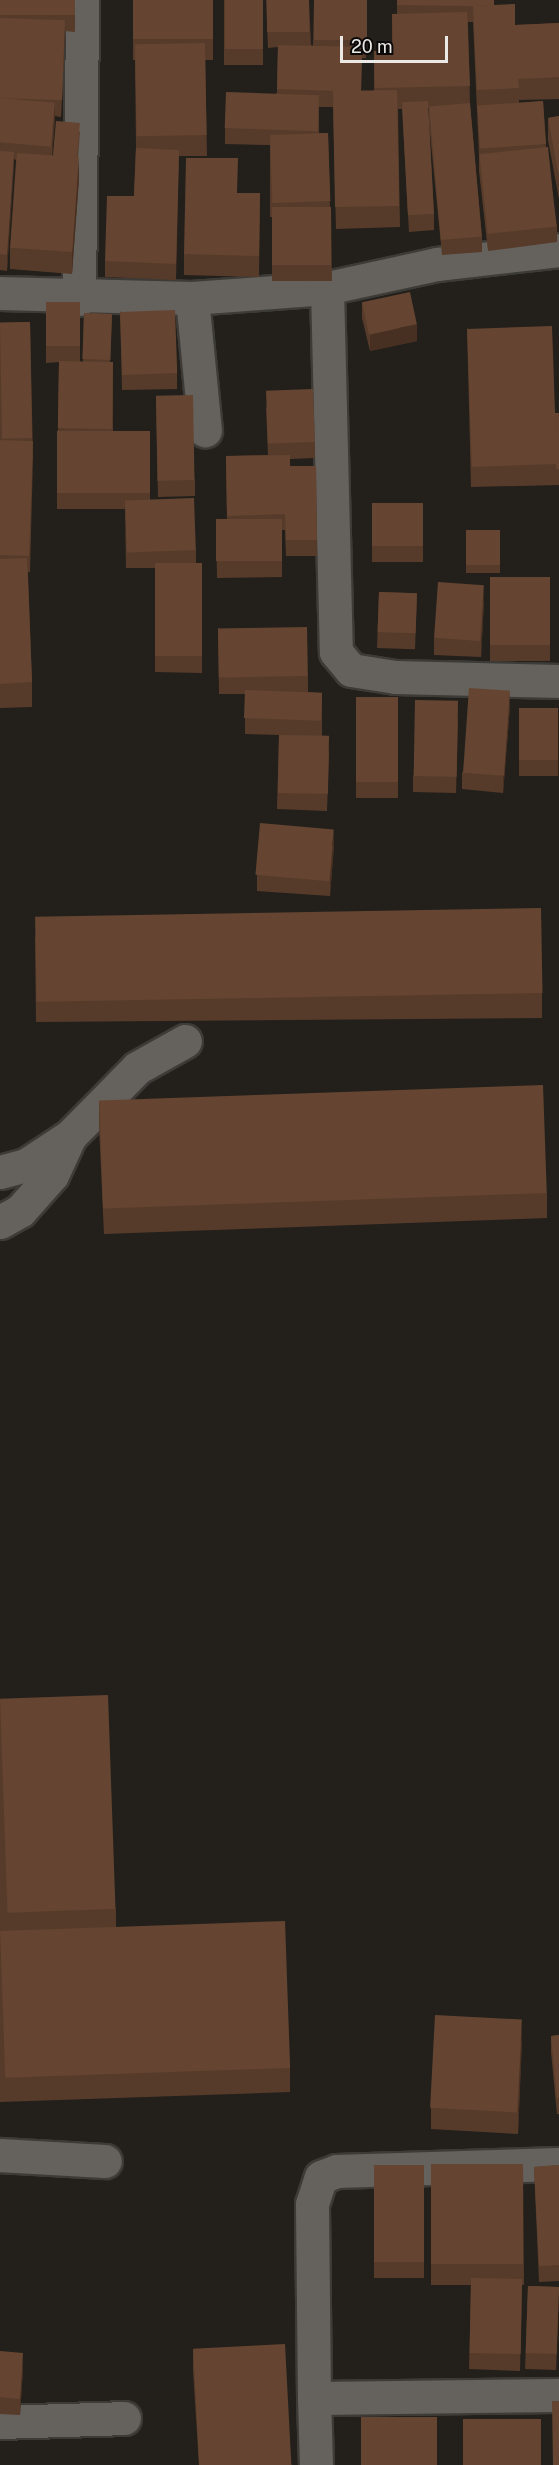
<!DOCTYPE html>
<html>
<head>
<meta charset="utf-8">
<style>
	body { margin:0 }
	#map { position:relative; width:559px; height:2465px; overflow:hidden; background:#23201c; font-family:"Public Sans",sans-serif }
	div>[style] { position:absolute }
	.roads { filter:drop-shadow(2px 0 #3d3b37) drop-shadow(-2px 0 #3d3b37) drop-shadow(0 2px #3d3b37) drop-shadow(0 -2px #3d3b37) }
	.minor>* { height:33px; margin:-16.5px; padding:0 16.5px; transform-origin:16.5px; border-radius:16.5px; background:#65625d }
	.wall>* { inset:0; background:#573b2a; transform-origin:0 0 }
	.shaded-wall>* { inset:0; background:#473022 }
	.building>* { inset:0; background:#654531; transform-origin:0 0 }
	span { translate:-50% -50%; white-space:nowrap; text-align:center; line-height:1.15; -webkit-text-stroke:4.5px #0b0a08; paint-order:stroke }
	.scale { position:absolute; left:340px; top:36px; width:108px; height:27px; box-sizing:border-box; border:3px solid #eae9e6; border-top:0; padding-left:8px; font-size:18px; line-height:21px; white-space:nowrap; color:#eae9e6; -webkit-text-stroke:4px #0b0a08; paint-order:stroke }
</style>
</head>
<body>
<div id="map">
	<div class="roads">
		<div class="minor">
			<div style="left:327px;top:288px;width:364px;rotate:88.6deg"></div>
			<div style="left:336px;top:652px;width:23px;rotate:50deg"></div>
			<div style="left:351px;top:670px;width:45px;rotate:9deg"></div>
			<div style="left:395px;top:677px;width:164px;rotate:1.4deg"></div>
			<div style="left:0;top:293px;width:192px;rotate:1.5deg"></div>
			<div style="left:192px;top:298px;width:135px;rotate:-4.2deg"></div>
			<div style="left:327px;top:288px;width:113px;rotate:-12.3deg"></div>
			<div style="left:437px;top:264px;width:123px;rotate:-6.5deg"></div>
			<div style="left:192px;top:298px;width:133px;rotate:84.4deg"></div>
			<div style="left:79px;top:299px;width:299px;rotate:-89.4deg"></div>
			<div style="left:0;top:1172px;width:27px;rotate:-15deg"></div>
			<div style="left:26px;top:1165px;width:53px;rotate:-33.4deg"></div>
			<div style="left:70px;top:1136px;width:95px;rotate:-45.4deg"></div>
			<div style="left:137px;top:1068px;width:55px;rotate:-29.4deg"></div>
			<div style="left:0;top:1222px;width:23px;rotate:-29deg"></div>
			<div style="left:20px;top:1211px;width:48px;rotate:-48.4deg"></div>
			<div style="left:52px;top:1175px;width:41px;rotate:-65.3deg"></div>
			<div style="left:0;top:2155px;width:105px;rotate:3.3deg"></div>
			<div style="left:314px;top:2398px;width:194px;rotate:-90.6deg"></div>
			<div style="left:312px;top:2204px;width:28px;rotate:-72deg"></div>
			<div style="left:321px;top:2177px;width:17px;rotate:-21deg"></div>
			<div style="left:337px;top:2171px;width:222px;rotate:-1.8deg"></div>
			<div style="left:0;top:2422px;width:124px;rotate:-1.8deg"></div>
			<div style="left:316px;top:2465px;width:67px;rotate:-91.7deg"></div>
			<div style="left:314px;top:2398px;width:245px;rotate:-0.7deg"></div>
		</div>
	</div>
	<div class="wall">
		<div style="clip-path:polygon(0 0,75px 0,75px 32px,65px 31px,61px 117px,55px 116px,52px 155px,54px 156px,80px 131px,78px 157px,79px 179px,72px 274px,10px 269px,10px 248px,16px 160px,14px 159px,7px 271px,0 270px)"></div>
		<div style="clip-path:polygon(133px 0,213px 0,213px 60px,205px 60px,207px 156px,179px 156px,176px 280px,105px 277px,105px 261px,134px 196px,136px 148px,135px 60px,133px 60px)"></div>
		<div style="left:224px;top:0;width:39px;height:65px"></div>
		<div style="clip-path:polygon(266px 0,309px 0,311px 45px,313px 46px,314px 0,367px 0,366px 58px,362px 58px,361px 91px,374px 91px,374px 51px,392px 51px,392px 14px,397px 14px,397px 0,494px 5px,515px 25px,559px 23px,559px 99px,519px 100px,519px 103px,543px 101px,546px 147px,557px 226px,557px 242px,488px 251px,479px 171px,479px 155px,473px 22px,468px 22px,470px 105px,482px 236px,482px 252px,442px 255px,429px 123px,429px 108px,428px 108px,434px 214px,434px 230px,409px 232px,402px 109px,398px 109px,400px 227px,336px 229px,333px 107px,319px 107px,319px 133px,328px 133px,330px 207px,331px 207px,332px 281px,272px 281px,272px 217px,270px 217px,270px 145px,225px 144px,225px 128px,277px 93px,278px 47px,268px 48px)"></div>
		<div style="clip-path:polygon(559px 116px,559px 199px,548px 140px,548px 118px)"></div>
		<div style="clip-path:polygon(237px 193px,260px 193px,259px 277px,184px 275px,184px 254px)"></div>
		<div style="clip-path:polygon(80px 302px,80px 362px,83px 362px,84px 313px,112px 314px,110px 362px,113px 362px,113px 431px,150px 431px,150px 499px,196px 550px,196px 563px,202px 563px,202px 673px,155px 672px,155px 568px,126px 568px,125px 509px,57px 509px,57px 431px,58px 431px,59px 362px,46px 363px,46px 303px)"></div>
		<div style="clip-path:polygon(362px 302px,417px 341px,370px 351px,362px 318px)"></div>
		<div style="clip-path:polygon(120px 311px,177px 373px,177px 389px,122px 390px)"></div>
		<div style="clip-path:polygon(30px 322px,33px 457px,30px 572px,28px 572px,32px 682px,32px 707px,0 708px,0 323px)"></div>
		<div style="clip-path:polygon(467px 328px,555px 413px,559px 413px,559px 485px,471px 487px)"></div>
		<div style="clip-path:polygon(156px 396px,195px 480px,195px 496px,158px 497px)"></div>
		<div style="clip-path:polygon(266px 407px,315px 442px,315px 458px,290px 459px,290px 466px,316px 466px,317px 556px,286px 556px,285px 530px,282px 530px,282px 577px,217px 578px,216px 519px,227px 519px,226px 456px,268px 455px)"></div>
		<div style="left:372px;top:503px;width:51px;height:59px"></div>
		<div style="left:500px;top:530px;width:43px;height:34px;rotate:90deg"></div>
		<div style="left:490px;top:577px;width:60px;height:84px"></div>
		<div style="left:379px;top:592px;width:38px;height:56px;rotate:2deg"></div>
		<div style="clip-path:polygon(484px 601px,481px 657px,434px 655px,434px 638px)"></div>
		<div style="clip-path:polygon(218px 628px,308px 676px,308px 692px,322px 693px,322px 736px,329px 752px,327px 811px,277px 809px,279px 735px,245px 734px,245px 694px,219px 694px)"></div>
		<div style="left:356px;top:697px;width:42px;height:101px"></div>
		<div style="clip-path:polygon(510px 707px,503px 793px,462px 789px,462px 773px)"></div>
		<div style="left:519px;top:708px;width:39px;height:68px"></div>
		<div style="clip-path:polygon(458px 717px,456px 793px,413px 792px,413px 776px)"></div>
		<div style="clip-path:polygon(334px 845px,330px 896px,257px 891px,257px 875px)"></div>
		<div style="clip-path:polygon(35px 937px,542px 993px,542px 1018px,36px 1022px)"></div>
		<div style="clip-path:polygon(99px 1101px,547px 1193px,547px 1218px,104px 1234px,99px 1126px)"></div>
		<div style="clip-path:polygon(0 1699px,116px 1909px,116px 1927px,290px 2068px,290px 2092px,0 2102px)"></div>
		<div style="clip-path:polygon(559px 2035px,559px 2114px,557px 2114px,551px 2052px,551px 2036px)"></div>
		<div style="clip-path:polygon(522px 2040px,518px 2134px,431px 2129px,431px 2108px)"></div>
		<div style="clip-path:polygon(431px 2164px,523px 2164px,524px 2285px,522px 2285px,520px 2371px,469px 2369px,471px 2285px,431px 2285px)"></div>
		<div style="left:374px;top:2165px;width:50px;height:113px"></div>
		<div style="clip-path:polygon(559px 2165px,559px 2281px,539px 2282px,534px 2167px)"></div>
		<div style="left:528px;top:2286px;width:31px;height:83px;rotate:2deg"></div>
		<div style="clip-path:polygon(193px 2349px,292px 2465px,199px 2465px,193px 2370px)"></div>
		<div style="clip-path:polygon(0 2351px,23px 2369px,20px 2415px,0 2414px)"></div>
	</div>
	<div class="shaded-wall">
		<div style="clip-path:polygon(65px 20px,65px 36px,61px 117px,61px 101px)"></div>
		<div style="clip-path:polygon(55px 103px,55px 119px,52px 162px,52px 146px)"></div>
		<div style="clip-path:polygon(14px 152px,14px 168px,7px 271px,7px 255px)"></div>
		<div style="clip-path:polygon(79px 157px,79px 179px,72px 274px,72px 252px)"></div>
		<div style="clip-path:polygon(417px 324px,417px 341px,370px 351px,370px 335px)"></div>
		<div style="clip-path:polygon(484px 585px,484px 601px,481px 657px,481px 641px)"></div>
		<div style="clip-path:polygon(510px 691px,510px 707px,503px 793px,503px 777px)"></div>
		<div style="clip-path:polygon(334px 829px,334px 845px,330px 896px,330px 880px)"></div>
		<div style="clip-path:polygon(522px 2019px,522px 2040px,518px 2134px,518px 2113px)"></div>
		<div style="clip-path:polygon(23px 2353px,23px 2369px,20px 2415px,20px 2399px)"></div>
	</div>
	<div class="building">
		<div style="left:0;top:0;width:75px;height:15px"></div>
		<div style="left:133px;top:0;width:80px;height:39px"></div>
		<div style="left:225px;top:0;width:38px;height:49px"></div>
		<div style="left:267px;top:0;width:42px;height:32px"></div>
		<div style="left:314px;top:0;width:53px;height:40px"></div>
		<div style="clip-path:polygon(397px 0,494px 0,494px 5px,473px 6px,397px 5px)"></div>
		<div style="clip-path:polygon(515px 4px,515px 25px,559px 23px,559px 77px,518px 79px,519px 88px,477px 90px,473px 6px)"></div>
		<div style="clip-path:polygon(467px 12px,470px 86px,375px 88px,374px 51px,393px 51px,392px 14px)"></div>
		<div style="left:0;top:18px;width:65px;height:80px;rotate:2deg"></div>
		<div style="left:205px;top:43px;width:92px;height:70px;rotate:89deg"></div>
		<div style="clip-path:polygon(278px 45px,362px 47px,361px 91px,340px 91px,277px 89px)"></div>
		<div style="left:397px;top:90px;width:116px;height:64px;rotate:89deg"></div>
		<div style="left:226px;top:92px;width:93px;height:36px;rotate:2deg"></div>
		<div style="left:0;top:98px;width:55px;height:44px;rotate:5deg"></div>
		<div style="left:428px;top:101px;width:113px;height:26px;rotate:87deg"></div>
		<div style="left:543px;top:101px;width:43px;height:66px;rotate:86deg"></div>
		<div style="left:470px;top:103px;width:134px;height:41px;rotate:85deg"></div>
		<div style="clip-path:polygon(559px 116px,559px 177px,548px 118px)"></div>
		<div style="left:56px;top:121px;width:24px;height:35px;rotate:5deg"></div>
		<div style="left:328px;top:133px;width:68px;height:58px;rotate:88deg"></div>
		<div style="left:548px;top:147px;width:80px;height:69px;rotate:84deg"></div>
		<div style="clip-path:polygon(136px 148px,179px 150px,176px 264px,105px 261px,107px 196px,134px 196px)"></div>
		<div style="clip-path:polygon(0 151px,14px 152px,7px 255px,0 254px)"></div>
		<div style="left:17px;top:153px;width:62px;height:95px;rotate:4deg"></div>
		<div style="clip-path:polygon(186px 158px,238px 158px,237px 193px,260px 193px,259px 256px,184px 254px)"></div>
		<div style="left:272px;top:207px;width:59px;height:58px"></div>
		<div style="left:410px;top:292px;width:33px;height:49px;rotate:78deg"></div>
		<div style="left:80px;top:302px;width:44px;height:34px;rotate:90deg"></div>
		<div style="left:175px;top:310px;width:63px;height:55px;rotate:88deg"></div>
		<div style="left:84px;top:313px;width:28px;height:46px;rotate:2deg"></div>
		<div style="left:30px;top:322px;width:116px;height:30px;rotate:89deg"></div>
		<div style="left:552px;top:326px;width:138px;height:85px;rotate:88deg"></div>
		<div style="left:59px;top:361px;width:54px;height:67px;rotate:1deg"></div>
		<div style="left:313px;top:389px;width:53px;height:47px;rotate:88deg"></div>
		<div style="left:193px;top:395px;width:85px;height:37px;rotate:89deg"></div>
		<div style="clip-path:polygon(555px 413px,559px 413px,559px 469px,556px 469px)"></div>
		<div style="left:57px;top:431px;width:93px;height:62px"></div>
		<div style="left:0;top:440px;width:33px;height:115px;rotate:2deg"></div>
		<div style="clip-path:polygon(290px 455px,290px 466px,316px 466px,317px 540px,286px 540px,285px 514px,227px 516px,226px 456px)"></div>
		<div style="left:194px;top:498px;width:52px;height:69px;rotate:88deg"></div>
		<div style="left:372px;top:503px;width:51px;height:43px"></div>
		<div style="left:216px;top:519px;width:66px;height:42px"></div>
		<div style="left:500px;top:530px;width:35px;height:34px;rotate:90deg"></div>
		<div style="clip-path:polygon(27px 558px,32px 682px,0 684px,0 559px)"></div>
		<div style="left:155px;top:563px;width:47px;height:93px"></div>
		<div style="left:490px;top:577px;width:60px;height:68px"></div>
		<div style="left:438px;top:582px;width:46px;height:56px;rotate:4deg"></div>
		<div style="left:379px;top:592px;width:38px;height:40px;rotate:2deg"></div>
		<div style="left:307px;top:627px;width:49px;height:89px;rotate:89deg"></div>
		<div style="left:469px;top:688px;width:41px;height:85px;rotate:4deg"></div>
		<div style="left:245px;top:690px;width:77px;height:28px;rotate:2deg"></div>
		<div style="left:356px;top:697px;width:42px;height:85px"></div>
		<div style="left:415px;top:700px;width:43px;height:76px;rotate:1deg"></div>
		<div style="left:519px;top:708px;width:39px;height:52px"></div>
		<div style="left:279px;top:735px;width:50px;height:58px;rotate:1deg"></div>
		<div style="left:260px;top:823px;width:74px;height:52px;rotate:5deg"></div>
		<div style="left:541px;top:908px;width:85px;height:506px;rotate:89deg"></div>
		<div style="left:543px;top:1085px;width:108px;height:444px;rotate:88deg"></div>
		<div style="left:108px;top:1695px;width:214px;height:108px;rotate:88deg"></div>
		<div style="left:285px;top:1921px;width:147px;height:285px;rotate:88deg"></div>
		<div style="left:435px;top:2015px;width:87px;height:93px;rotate:3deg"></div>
		<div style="clip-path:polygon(559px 2035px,559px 2098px,557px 2098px,551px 2036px)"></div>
		<div style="left:431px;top:2164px;width:92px;height:100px"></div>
		<div style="left:374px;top:2165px;width:50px;height:97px"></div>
		<div style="clip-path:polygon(559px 2165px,559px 2265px,539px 2266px,534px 2167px)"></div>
		<div style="left:471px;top:2278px;width:51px;height:75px;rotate:1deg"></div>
		<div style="left:528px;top:2286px;width:31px;height:67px;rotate:2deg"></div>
		<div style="left:285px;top:2344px;width:121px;height:92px;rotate:87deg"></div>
		<div style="clip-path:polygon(0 2351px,23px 2353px,20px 2399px,0 2397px)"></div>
		<div style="clip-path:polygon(552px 2401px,559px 2401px,559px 2465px,553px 2465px)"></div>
		<div style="left:361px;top:2417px;width:76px;height:48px"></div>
		<div style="left:463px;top:2419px;width:78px;height:46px"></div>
	</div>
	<div class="scale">20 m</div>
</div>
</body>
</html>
